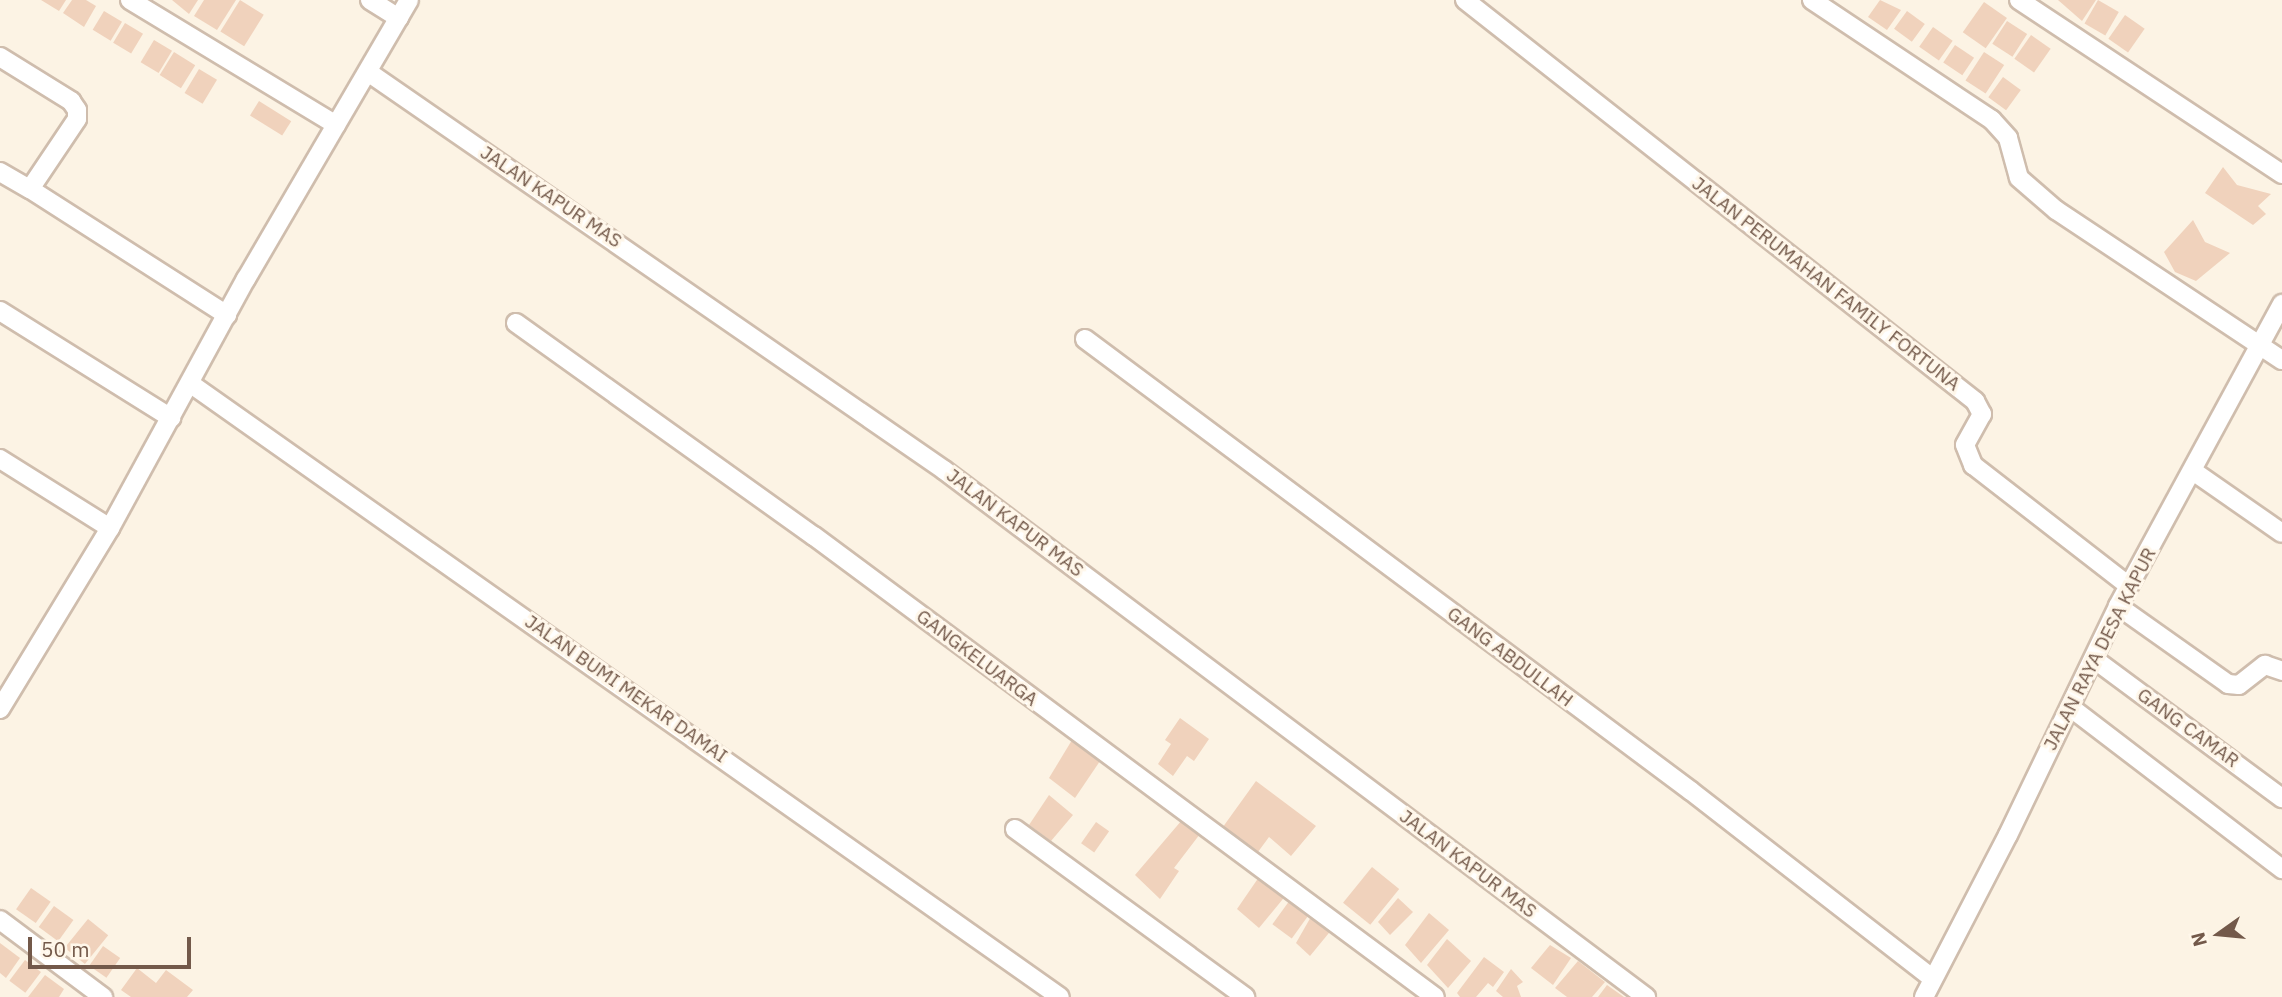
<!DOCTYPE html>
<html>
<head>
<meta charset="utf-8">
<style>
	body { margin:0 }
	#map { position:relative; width:2282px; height:997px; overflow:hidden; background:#fcf3e4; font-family:"IBM Plex Sans",sans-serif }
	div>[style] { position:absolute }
	.building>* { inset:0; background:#f0d2bc; transform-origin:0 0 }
	.roads { filter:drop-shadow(2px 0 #cfbdad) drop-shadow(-2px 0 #cfbdad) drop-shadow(0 2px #cfbdad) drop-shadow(0 -2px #cfbdad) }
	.street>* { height:18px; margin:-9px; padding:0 9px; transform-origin:9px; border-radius:9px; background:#fff }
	span { translate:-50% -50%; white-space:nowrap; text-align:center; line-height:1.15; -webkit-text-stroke:6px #fff7ea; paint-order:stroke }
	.street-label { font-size:19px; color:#73594a }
	.north { position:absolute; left:2184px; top:899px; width:70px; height:70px; -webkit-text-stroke:5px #fff7ea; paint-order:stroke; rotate:255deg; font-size:19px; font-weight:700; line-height:28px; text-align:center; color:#73594a }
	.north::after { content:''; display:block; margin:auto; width:24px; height:32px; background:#73594a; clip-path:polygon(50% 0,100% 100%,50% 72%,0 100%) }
	.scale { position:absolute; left:28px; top:937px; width:163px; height:32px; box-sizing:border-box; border:4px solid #73594a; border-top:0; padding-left:9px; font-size:21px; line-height:24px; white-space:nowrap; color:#73594a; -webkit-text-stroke:5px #fff7ea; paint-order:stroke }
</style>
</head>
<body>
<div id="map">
	<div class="building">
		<div style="clip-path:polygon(41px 0,66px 0,59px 11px)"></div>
		<div style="clip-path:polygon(72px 0,86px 0,96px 6px,84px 27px,63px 13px)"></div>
		<div style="clip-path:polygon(172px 0,198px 0,189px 14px)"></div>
		<div style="clip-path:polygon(204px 0,236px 0,217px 30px,194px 16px)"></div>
		<div style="left:240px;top:0;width:28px;height:37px;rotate:32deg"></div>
		<div style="clip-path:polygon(1880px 0,1901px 10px,1887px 30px,1868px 17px)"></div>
		<div style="clip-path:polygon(2058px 0,2096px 0,2082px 21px)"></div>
		<div style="left:2098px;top:0;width:24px;height:27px;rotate:30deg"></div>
		<div style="left:1984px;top:2px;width:28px;height:37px;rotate:35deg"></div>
		<div style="left:104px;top:11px;width:21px;height:22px;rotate:31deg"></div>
		<div style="left:1907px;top:11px;width:22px;height:22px;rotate:36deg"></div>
		<div style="left:2125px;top:15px;width:24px;height:29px;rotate:35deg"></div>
		<div style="left:2007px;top:21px;width:24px;height:27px;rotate:33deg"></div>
		<div style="left:125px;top:23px;width:21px;height:23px;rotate:31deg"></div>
		<div style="left:1933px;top:27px;width:24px;height:24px;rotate:35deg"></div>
		<div style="left:2031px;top:35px;width:24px;height:29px;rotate:35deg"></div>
		<div style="left:154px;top:40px;width:21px;height:26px;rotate:31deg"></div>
		<div style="left:1955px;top:45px;width:23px;height:21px;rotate:34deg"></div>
		<div style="left:174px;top:52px;width:25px;height:27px;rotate:32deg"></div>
		<div style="left:1984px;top:52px;width:24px;height:34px;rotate:33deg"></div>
		<div style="left:199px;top:69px;width:21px;height:28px;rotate:31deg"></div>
		<div style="left:2003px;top:77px;width:22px;height:25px;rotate:36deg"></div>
		<div style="left:259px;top:101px;width:38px;height:17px;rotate:32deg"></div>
		<div style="clip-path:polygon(2223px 167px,2237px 185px,2271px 194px,2258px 206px,2266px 214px,2253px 225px,2205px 193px)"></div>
		<div style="clip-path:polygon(2193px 220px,2205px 242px,2230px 253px,2196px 281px,2175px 272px,2164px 252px)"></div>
		<div style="clip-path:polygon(1180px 718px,1209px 739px,1194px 761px,1187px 756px,1173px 776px,1158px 764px,1171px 744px,1165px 740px)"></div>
		<div style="clip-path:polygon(1072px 740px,1100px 761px,1075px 798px,1049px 778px)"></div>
		<div style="clip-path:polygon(1256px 781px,1316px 826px,1291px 856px,1269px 837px,1255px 856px,1220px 831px)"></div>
		<div style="clip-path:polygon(1049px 795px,1073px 815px,1051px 841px,1029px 825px)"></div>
		<div style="clip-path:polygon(1182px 820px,1200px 834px,1174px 868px,1179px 871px,1160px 899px,1135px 875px)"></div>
		<div style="left:1096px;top:822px;width:16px;height:26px;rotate:35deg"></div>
		<div style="left:1372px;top:867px;width:35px;height:46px;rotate:39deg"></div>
		<div style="clip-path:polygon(1259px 877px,1287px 894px,1259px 928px,1237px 909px)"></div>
		<div style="left:31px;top:888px;width:24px;height:26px;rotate:35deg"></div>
		<div style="clip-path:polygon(1398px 898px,1413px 912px,1390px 935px,1378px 922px)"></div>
		<div style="left:1290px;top:900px;width:24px;height:30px;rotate:36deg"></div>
		<div style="left:54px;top:906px;width:24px;height:26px;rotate:36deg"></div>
		<div style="clip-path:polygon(1429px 913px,1449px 930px,1421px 963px,1405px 945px)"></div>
		<div style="clip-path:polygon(1312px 915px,1333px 928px,1310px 956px,1296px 943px)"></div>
		<div style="left:88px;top:919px;width:26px;height:37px;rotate:39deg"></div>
		<div style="clip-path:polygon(1447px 939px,1471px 961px,1448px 988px,1427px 965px)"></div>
		<div style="clip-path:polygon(0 943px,20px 958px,6px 978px,0 973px)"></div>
		<div style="clip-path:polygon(1550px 945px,1571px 958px,1553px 985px,1531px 968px)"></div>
		<div style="left:103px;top:946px;width:21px;height:24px;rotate:35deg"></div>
		<div style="clip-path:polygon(1484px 957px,1504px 972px,1493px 987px,1488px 983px,1476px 997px,1460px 997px,1457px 993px)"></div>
		<div style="left:25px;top:960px;width:20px;height:26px;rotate:37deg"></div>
		<div style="clip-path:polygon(1578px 961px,1605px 982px,1592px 997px,1567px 997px,1555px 988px)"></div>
		<div style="clip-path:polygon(137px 968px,156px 983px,166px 970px,193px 990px,187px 997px,131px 997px,121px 990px)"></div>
		<div style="clip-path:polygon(1511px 969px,1523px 982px,1517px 986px,1521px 997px,1503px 997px,1496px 991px)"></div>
		<div style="clip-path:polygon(45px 975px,64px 989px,59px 997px,28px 997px)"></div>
		<div style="clip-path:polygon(1607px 985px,1624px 997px,1598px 997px)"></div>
	</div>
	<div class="roads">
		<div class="street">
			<div style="left:130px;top:0;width:241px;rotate:31.2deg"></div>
			<div style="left:370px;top:0;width:34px;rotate:32deg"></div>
			<div style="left:1465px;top:0;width:649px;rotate:38.18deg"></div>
			<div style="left:1975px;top:401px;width:15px;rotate:62deg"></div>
			<div style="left:1982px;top:414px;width:35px;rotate:119deg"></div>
			<div style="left:1965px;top:445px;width:22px;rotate:68deg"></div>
			<div style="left:1973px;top:465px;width:197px;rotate:37.8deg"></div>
			<div style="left:1812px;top:0;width:216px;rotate:33.7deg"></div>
			<div style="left:1992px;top:120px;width:24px;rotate:48deg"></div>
			<div style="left:2008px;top:138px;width:41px;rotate:74.6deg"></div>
			<div style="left:2019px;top:178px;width:49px;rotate:40.9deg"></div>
			<div style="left:2056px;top:210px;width:271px;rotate:33.6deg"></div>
			<div style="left:2019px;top:0;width:315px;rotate:33.5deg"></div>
			<div style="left:0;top:57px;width:84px;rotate:31.8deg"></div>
			<div style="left:71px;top:101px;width:11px;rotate:56deg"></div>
			<div style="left:77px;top:110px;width:9px;rotate:90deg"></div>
			<div style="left:77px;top:119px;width:84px;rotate:123.9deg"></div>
			<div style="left:30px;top:189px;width:234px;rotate:32.6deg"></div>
			<div style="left:368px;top:72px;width:700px;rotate:34.64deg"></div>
			<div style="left:944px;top:470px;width:878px;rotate:36.9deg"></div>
			<div style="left:0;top:172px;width:34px;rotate:30deg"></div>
			<div style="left:0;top:311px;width:202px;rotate:32deg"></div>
			<div style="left:516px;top:323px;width:366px;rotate:35.6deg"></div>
			<div style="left:814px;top:536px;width:773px;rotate:36.59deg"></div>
			<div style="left:1085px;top:339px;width:756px;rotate:36.72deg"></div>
			<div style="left:1691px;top:791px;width:306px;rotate:37.8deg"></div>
			<div style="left:191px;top:384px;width:1063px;rotate:35.2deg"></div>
			<div style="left:0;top:459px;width:130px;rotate:32.1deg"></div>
			<div style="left:2193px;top:471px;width:108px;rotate:34.9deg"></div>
			<div style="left:2118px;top:606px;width:135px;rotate:35.3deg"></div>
			<div style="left:2228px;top:684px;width:11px;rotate:5deg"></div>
			<div style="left:2239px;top:685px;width:33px;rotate:-38deg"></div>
			<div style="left:2265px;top:665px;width:18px;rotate:19deg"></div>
			<div style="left:2094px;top:659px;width:234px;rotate:36.5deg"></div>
			<div style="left:2070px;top:707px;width:267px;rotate:37.4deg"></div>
			<div style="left:0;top:709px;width:212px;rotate:-58.7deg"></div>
			<div style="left:110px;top:528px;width:284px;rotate:-61.4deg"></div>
			<div style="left:246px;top:279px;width:323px;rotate:-59.7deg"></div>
			<div style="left:1015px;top:829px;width:285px;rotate:36.1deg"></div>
			<div style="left:0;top:920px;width:129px;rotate:36.8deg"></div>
			<div style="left:1924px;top:997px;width:182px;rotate:-62.6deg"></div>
			<div style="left:2008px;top:835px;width:254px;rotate:-64.3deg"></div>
			<div style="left:2118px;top:606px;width:344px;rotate:-61.5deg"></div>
		</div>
	</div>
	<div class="street-label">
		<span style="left:551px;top:197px;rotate:34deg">JALAN KAPUR MAS</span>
		<span style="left:1826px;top:284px;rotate:38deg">JALAN PERUMAHAN FAMILY FORTUNA</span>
		<span style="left:1015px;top:523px;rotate:37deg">JALAN KAPUR MAS</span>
		<span style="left:2100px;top:649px;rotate:-63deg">JALAN RAYA DESA KAPUR</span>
		<span style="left:1510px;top:657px;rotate:37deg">GANG ABDULLAH</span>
		<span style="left:977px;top:658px;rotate:37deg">GANGKELUARGA</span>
		<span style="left:626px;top:689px;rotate:35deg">JALAN BUMI MEKAR DAMAI</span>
		<span style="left:2188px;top:728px;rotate:36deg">GANG CAMAR</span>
		<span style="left:1468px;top:864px;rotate:37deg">JALAN KAPUR MAS</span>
	</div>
	<div class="north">N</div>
	<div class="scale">50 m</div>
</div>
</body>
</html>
